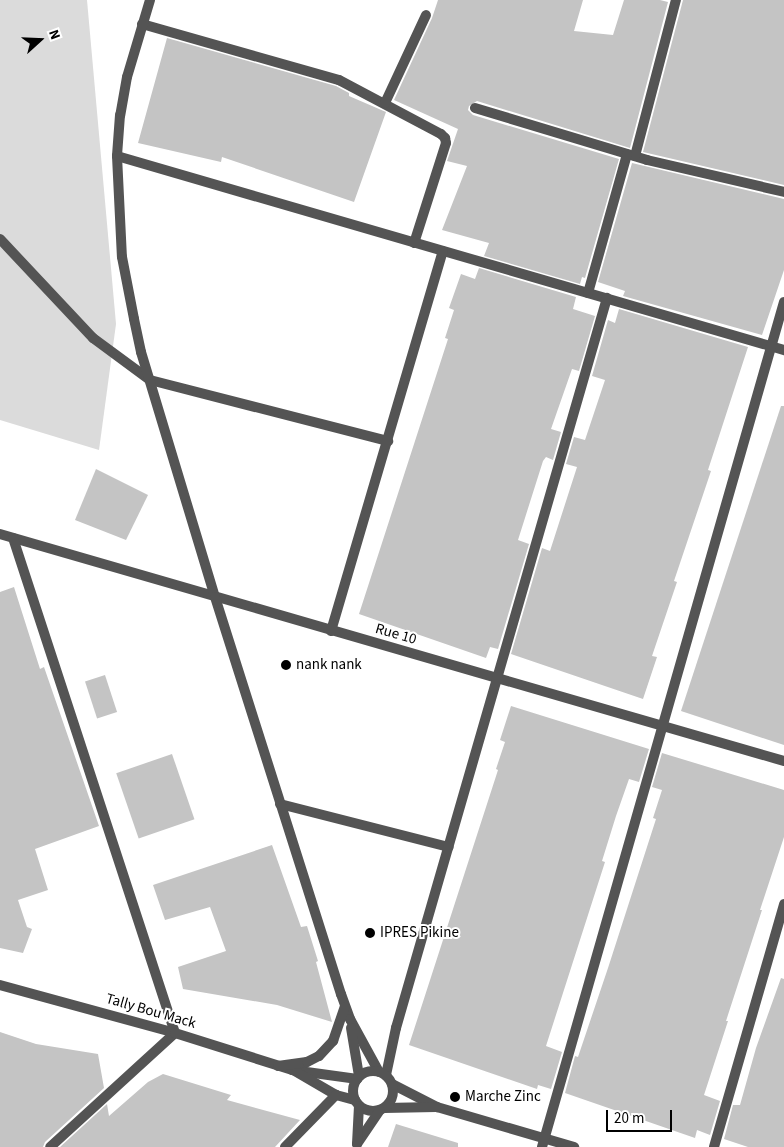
<!DOCTYPE html>
<html>
<head>
<meta charset="utf-8">
<style>
	body { margin:0 }
	#map { position:relative; width:784px; height:1147px; overflow:hidden; background:#fff; font-family:"Source Sans 3",sans-serif }
	div>[style] { position:absolute }
	.green>* { inset:0; background:#dbdbdb }
	.building>* { inset:0; background:#c4c4c4; transform-origin:0 0 }
	.service>* { height:10px; margin:-5px; padding:0 5px; transform-origin:5px; border-radius:5px; background:#545454 }
	.minor>* { height:10px; margin:-5px; padding:0 5px; transform-origin:5px; border-radius:5px; background:#545454 }
	.tertiary>* { height:10px; margin:-5px; padding:0 5px; transform-origin:5px; border-radius:5px; background:#545454 }
	.tertiary>.ring { margin:-5px; padding:0; box-sizing:content-box; background:none; border:10px solid #545454; border-radius:50% }
	.dots>* { width:14px; height:14px; translate:-50% -50%; box-sizing:border-box; border:2px solid #fff; border-radius:50% }
	span { translate:-50% -50%; white-space:nowrap; text-align:center; line-height:1.15; -webkit-text-stroke:4px #fff; paint-order:stroke }
	.street-label { font-size:15px; color:#000 }
	.poi-label { font-size:15px; color:#000 }
	.left { translate:0 -50%; text-align:left }
	.north { position:absolute; left:15px; top:15px; width:50px; height:50px; -webkit-text-stroke:4px #fff; paint-order:stroke; rotate:70deg; font-size:14px; font-weight:700; line-height:20px; text-align:center; color:#000 }
	.north::after { content:''; display:block; margin:auto; width:18px; height:22px; background:#000; clip-path:polygon(50% 0,100% 100%,50% 72%,0 100%) }
	.scale { position:absolute; left:606px; top:1110px; width:66px; height:22px; box-sizing:border-box; border:2px solid #000; border-top:0; padding-left:6px; font-size:15px; line-height:18px; white-space:nowrap; color:#000; -webkit-text-stroke:4px #fff; paint-order:stroke }
</style>
</head>
<body>
<div id="map">
	<div class="green">
		<div style="clip-path:polygon(0 0,87px 0,116px 324px,99px 450px,0 420px)"></div>
	</div>
	<div class="building">
		<div style="clip-path:polygon(438px 0,583px 0,574px 31px,613px 35px,624px 0,660px 0,668px 2px,630px 148px,477px 101px,469px 106px,468px 110px,473px 115px,619px 159px,585px 278px,582px 277px,580px 284px,484px 256px,489px 243px,442px 230px,467px 166px,447px 161px,458px 129px,394px 100px,432px 18px)"></div>
		<div style="clip-path:polygon(683px 0,784px 0,784px 185px,643px 152px)"></div>
		<div style="clip-path:polygon(167px 38px,336px 86px,349px 93px,349px 96px,386px 112px,354px 202px,222px 157px,221px 162px,138px 143px)"></div>
		<div style="clip-path:polygon(632px 163px,784px 199px,784px 270px,762px 335px,623px 296px,625px 291px,598px 282px)"></div>
		<div style="clip-path:polygon(479px 268px,576px 297px,573px 309px,595px 316px,579px 371px,572px 369px,551px 429px,561px 432px,553px 460px,546px 457px,543px 461px,518px 540px,529px 544px,498px 649px,490px 647px,486px 658px,359px 614px,448px 339px,445px 338px,454px 310px,449px 308px,461px 274px,475px 279px)"></div>
		<div style="clip-path:polygon(619px 309px,748px 347px,708px 470px,711px 471px,674px 581px,677px 582px,652px 656px,657px 657px,643px 699px,511px 654px,542px 548px,550px 551px,577px 467px,566px 464px,574px 437px,585px 440px,605px 380px,592px 376px,608px 320px,615px 323px)"></div>
		<div style="clip-path:polygon(781px 406px,784px 406px,784px 745px,681px 711px)"></div>
		<div style="clip-path:polygon(96px 469px,148px 495px,126px 540px,75px 520px)"></div>
		<div style="clip-path:polygon(14px 587px,40px 669px,44px 667px,99px 826px,35px 849px,48px 890px,18px 900px,27px 927px,32px 929px,23px 953px,0 948px,0 592px)"></div>
		<div style="left:105px;top:675px;width:39px;height:21px;rotate:72deg"></div>
		<div style="clip-path:polygon(511px 706px,649px 749px,639px 782px,629px 779px,616px 816px,602px 861px,605px 862px,546px 1046px,562px 1052px,551px 1089px,538px 1085px,537px 1089px,409px 1045px,498px 770px,496px 769px,505px 742px,500px 740px)"></div>
		<div style="clip-path:polygon(662px 753px,784px 790px,784px 837px,760px 910px,762px 910px,726px 1021px,728px 1021px,704px 1095px,720px 1101px,710px 1135px,697px 1130px,695px 1138px,565px 1093px,575px 1056px,578px 1057px,608px 968px,656px 819px,653px 818px,662px 790px,652px 787px)"></div>
		<div style="left:172px;top:754px;width:69px;height:59px;rotate:71deg"></div>
		<div style="clip-path:polygon(272px 845px,301px 927px,307px 926px,318px 961px,316px 962px,332px 1022px,277px 1005px,183px 989px,178px 967px,226px 951px,210px 907px,165px 920px,153px 885px)"></div>
		<div style="clip-path:polygon(781px 978px,784px 979px,784px 1147px,748px 1147px,724px 1139px,733px 1105px,740px 1105px,756px 1048px)"></div>
		<div style="clip-path:polygon(0 1032px,36px 1044px,98px 1054px,104px 1088px,45px 1142px,43px 1147px,0 1147px)"></div>
		<div style="clip-path:polygon(163px 1074px,231px 1095px,227px 1100px,300px 1120px,275px 1147px,60px 1147px,107px 1104px,109px 1116px,148px 1082px)"></div>
		<div style="clip-path:polygon(396px 1124px,458px 1143px,458px 1147px,388px 1147px)"></div>
	</div>
	<div class="service">
		<div style="left:0;top:239px;width:136px;rotate:46.8deg"></div>
		<div style="left:93px;top:338px;width:71px;rotate:36.4deg"></div>
	</div>
	<div class="minor">
		<div style="left:142px;top:24px;width:205px;rotate:15.9deg"></div>
		<div style="left:339px;top:80px;width:115px;rotate:27.9deg"></div>
		<div style="left:441px;top:134px;width:6px;rotate:45deg"></div>
		<div style="left:445px;top:138px;width:5px;rotate:79deg"></div>
		<div style="left:446px;top:143px;width:105px;rotate:107.7deg"></div>
		<div style="left:385px;top:103px;width:97px;rotate:-65deg"></div>
		<div style="left:475px;top:108px;width:180px;rotate:16.8deg"></div>
		<div style="left:647px;top:160px;width:141px;rotate:13.1deg"></div>
		<div style="left:117px;top:156px;width:695px;rotate:16.22deg"></div>
		<div style="left:635px;top:156px;width:161px;rotate:-75.3deg"></div>
		<div style="left:588px;top:293px;width:144px;rotate:-74.3deg"></div>
		<div style="left:150px;top:380px;width:246px;rotate:14.4deg"></div>
		<div style="left:0;top:534px;width:816px;rotate:16.15deg"></div>
		<div style="left:13px;top:538px;width:521px;rotate:71.88deg"></div>
		<div style="left:175px;top:1033px;width:169px;rotate:137.6deg"></div>
		<div style="left:331px;top:631px;width:396px;rotate:-73.6deg"></div>
		<div style="left:280px;top:804px;width:174px;rotate:14.3deg"></div>
		<div style="left:0;top:985px;width:181px;rotate:15.3deg"></div>
		<div style="left:175px;top:1033px;width:123px;rotate:17.5deg"></div>
		<div style="left:292px;top:1070px;width:66px;rotate:7.9deg"></div>
		<div style="left:293px;top:1070px;width:50px;rotate:30.2deg"></div>
		<div style="left:336px;top:1095px;width:20px;rotate:15deg"></div>
		<div style="left:386px;top:1075px;width:48px;rotate:-78deg"></div>
		<div style="left:396px;top:1028px;width:760px;rotate:-73.88deg"></div>
		<div style="left:392px;top:1084px;width:51px;rotate:27.1deg"></div>
		<div style="left:437px;top:1107px;width:143px;rotate:16.3deg"></div>
		<div style="left:384px;top:1108px;width:52px;rotate:-1.1deg"></div>
		<div style="left:285px;top:1147px;width:73px;rotate:-45.6deg"></div>
		<div style="left:542px;top:1147px;width:879px;rotate:-74.02deg"></div>
		<div style="left:714px;top:1147px;width:253px;rotate:-73.9deg"></div>
	</div>
	<div class="tertiary">
		<div style="left:150px;top:0;width:80px;rotate:106.6deg"></div>
		<div style="left:127px;top:77px;width:39px;rotate:100deg"></div>
		<div style="left:120px;top:115px;width:41px;rotate:94.2deg"></div>
		<div style="left:117px;top:156px;width:101px;rotate:87.2deg"></div>
		<div style="left:122px;top:257px;width:63px;rotate:79deg"></div>
		<div style="left:134px;top:319px;width:34px;rotate:78deg"></div>
		<div style="left:141px;top:352px;width:256px;rotate:73.2deg"></div>
		<div style="left:215px;top:597px;width:417px;rotate:72.4deg"></div>
		<div style="left:341px;top:994px;width:27px;rotate:70deg"></div>
		<div style="left:350px;top:1019px;width:60px;rotate:61.3deg"></div>
		<div style="left:351px;top:1028px;width:49px;rotate:80.5deg"></div>
		<div style="left:278px;top:1066px;width:29px;rotate:-8deg"></div>
		<div style="left:307px;top:1062px;width:13px;rotate:-27deg"></div>
		<div style="left:319px;top:1056px;width:21px;rotate:-47deg"></div>
		<div style="left:333px;top:1041px;width:36px;rotate:-71deg"></div>
		<div class="ring" style="left:353px;top:1071px;width:30px;height:30px"></div>
		<div style="left:357px;top:1144px;width:41px;rotate:-55.9deg"></div>
		<div style="left:357px;top:1144px;width:38px;rotate:-87deg"></div>
	</div>
	<div class="dots">
		<div style="left:286px;top:665px;background:#000"></div>
		<div style="left:370px;top:933px;background:#000"></div>
		<div style="left:455px;top:1097px;background:#000"></div>
	</div>
	<div class="street-label">
		<span style="left:396px;top:634px;rotate:16deg">Rue 10</span>
		<span style="left:151px;top:1011px;rotate:16deg">Tally Bou Mack</span>
	</div>
	<div class="poi-label">
		<span class="left" style="left:296px;top:665px">nank nank</span>
		<span class="left" style="left:380px;top:933px">IPRES Pikine</span>
		<span class="left" style="left:465px;top:1097px">Marche Zinc</span>
	</div>
	<div class="north">N</div>
	<div class="scale">20 m</div>
</div>
</body>
</html>
